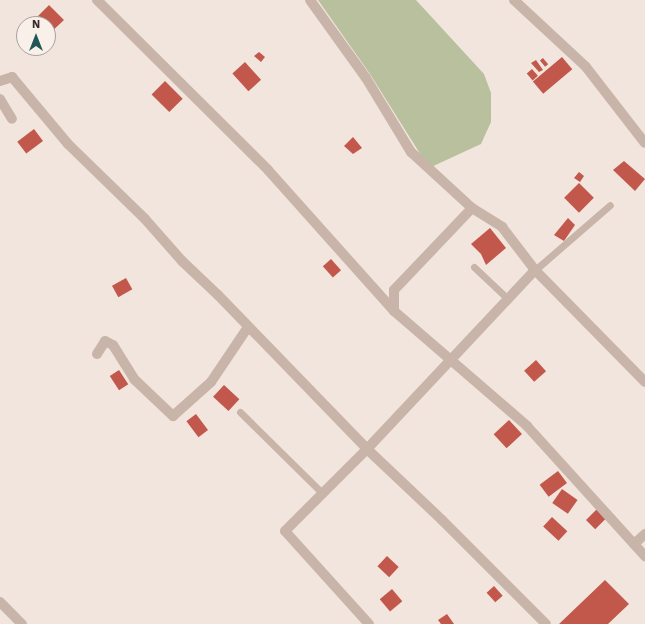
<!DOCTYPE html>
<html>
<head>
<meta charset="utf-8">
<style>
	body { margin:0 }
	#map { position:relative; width:645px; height:624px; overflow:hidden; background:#f2e5dd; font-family:"Work Sans",sans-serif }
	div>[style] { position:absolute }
	.green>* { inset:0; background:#b9c09d }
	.building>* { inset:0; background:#c2584b; transform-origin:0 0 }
	.service>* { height:7px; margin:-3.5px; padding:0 3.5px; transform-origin:3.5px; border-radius:3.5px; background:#c9b4a9 }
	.minor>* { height:10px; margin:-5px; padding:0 5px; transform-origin:5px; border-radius:5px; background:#c9b4a9 }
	span { translate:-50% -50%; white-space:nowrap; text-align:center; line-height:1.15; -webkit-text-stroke:4px #f9f0ea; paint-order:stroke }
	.north { position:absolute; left:16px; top:16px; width:40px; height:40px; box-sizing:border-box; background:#f9f0ea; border:1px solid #aba19d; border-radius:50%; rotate:0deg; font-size:11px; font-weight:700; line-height:16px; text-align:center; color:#372b29 }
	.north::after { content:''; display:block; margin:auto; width:14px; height:18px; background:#205754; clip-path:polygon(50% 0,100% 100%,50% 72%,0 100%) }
</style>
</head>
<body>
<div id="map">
	<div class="green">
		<div style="clip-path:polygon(318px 0,416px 0,484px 74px,491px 93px,491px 122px,481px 144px,429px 168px,370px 74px)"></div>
	</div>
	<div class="building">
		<div style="clip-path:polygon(49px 5px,64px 20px,49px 34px,48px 24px,39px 24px,34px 20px)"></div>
		<div style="clip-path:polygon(259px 52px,265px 57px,261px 62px,254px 56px)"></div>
		<div style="left:562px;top:57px;width:16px;height:38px;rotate:50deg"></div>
		<div style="left:543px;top:58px;width:8px;height:4px;rotate:50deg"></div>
		<div style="clip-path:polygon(536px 60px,543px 70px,539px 72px,531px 63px)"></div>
		<div style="left:245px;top:62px;width:24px;height:17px;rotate:48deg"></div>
		<div style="left:532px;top:69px;width:9px;height:7px;rotate:49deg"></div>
		<div style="left:165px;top:81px;width:25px;height:19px;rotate:45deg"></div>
		<div style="left:34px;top:129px;width:15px;height:21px;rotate:53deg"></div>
		<div style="clip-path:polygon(353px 137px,362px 148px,353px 154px,344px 146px)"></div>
		<div style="clip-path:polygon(624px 161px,645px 179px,635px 191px,613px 170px)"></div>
		<div style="clip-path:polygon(579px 172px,584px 176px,580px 182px,574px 178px)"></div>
		<div style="left:579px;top:183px;width:21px;height:21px;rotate:45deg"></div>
		<div style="clip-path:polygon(568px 218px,575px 225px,564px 241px,554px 235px)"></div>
		<div style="clip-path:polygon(490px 228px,506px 248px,486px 265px,481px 254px,471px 244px)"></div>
		<div style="left:331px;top:259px;width:15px;height:11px;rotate:48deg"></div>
		<div style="left:126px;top:278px;width:13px;height:16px;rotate:61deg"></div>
		<div style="left:536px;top:360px;width:15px;height:16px;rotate:48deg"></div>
		<div style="left:119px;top:370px;width:17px;height:11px;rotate:57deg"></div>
		<div style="left:224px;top:385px;width:21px;height:16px;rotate:43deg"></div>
		<div style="left:196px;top:414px;width:20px;height:12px;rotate:53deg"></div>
		<div style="left:509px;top:420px;width:19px;height:21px;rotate:47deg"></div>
		<div style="left:558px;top:471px;width:15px;height:23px;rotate:53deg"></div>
		<div style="left:562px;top:489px;width:19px;height:17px;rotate:35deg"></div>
		<div style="left:598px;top:508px;width:13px;height:17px;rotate:45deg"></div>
		<div style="left:552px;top:517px;width:21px;height:13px;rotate:43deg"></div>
		<div style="left:387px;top:556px;width:16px;height:14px;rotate:43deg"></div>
		<div style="clip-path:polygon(605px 580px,629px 604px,608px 624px,559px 624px)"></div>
		<div style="left:494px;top:586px;width:13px;height:10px;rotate:48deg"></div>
		<div style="left:392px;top:589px;width:16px;height:16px;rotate:50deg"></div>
		<div style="clip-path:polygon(447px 614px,454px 624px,441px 624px,438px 620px)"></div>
	</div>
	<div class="service">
		<div style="left:474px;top:267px;width:47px;rotate:43.3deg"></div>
		<div style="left:535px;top:270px;width:99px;rotate:-40.9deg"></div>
		<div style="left:240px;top:412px;width:115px;rotate:44.6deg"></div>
	</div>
	<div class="minor">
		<div style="left:97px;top:0;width:241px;rotate:44.8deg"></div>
		<div style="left:268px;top:170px;width:189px;rotate:48.2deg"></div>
		<div style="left:394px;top:311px;width:176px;rotate:40.8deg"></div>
		<div style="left:527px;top:426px;width:176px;rotate:47.8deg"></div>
		<div style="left:310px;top:0;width:96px;rotate:54.3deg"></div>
		<div style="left:366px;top:78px;width:87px;rotate:58.7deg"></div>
		<div style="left:411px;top:152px;width:83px;rotate:42.6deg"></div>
		<div style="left:514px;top:0;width:98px;rotate:42.9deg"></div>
		<div style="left:586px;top:67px;width:96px;rotate:52.2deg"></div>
		<div style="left:0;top:81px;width:13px;rotate:-18deg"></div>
		<div style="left:12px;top:77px;width:87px;rotate:50.1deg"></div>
		<div style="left:68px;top:144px;width:107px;rotate:44.2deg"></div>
		<div style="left:145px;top:219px;width:56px;rotate:48.6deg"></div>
		<div style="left:182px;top:261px;width:50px;rotate:43.4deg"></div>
		<div style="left:218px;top:295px;width:214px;rotate:45.9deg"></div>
		<div style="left:367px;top:449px;width:103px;rotate:43.4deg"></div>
		<div style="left:442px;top:520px;width:147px;rotate:45deg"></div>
		<div style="left:0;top:99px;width:23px;rotate:59deg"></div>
		<div style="left:394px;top:311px;width:21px;rotate:-90deg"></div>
		<div style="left:394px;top:290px;width:113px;rotate:-46.4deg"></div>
		<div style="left:472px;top:208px;width:36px;rotate:32deg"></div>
		<div style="left:502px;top:227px;width:54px;rotate:52.5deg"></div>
		<div style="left:535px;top:270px;width:157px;rotate:45.5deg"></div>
		<div style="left:97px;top:354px;width:15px;rotate:-58deg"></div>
		<div style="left:105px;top:341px;width:9px;rotate:27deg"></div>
		<div style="left:113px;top:345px;width:40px;rotate:58deg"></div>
		<div style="left:134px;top:379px;width:54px;rotate:43.5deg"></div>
		<div style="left:173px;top:416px;width:51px;rotate:-41.8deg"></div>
		<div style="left:211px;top:382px;width:66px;rotate:-56.1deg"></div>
		<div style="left:634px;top:544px;width:15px;rotate:-42deg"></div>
		<div style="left:0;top:602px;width:31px;rotate:45deg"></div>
		<div style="left:369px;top:624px;width:125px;rotate:-132.1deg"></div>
		<div style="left:285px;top:531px;width:116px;rotate:-45deg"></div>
		<div style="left:367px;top:449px;width:245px;rotate:-46.8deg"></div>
	</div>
	<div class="north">N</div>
</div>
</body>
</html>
